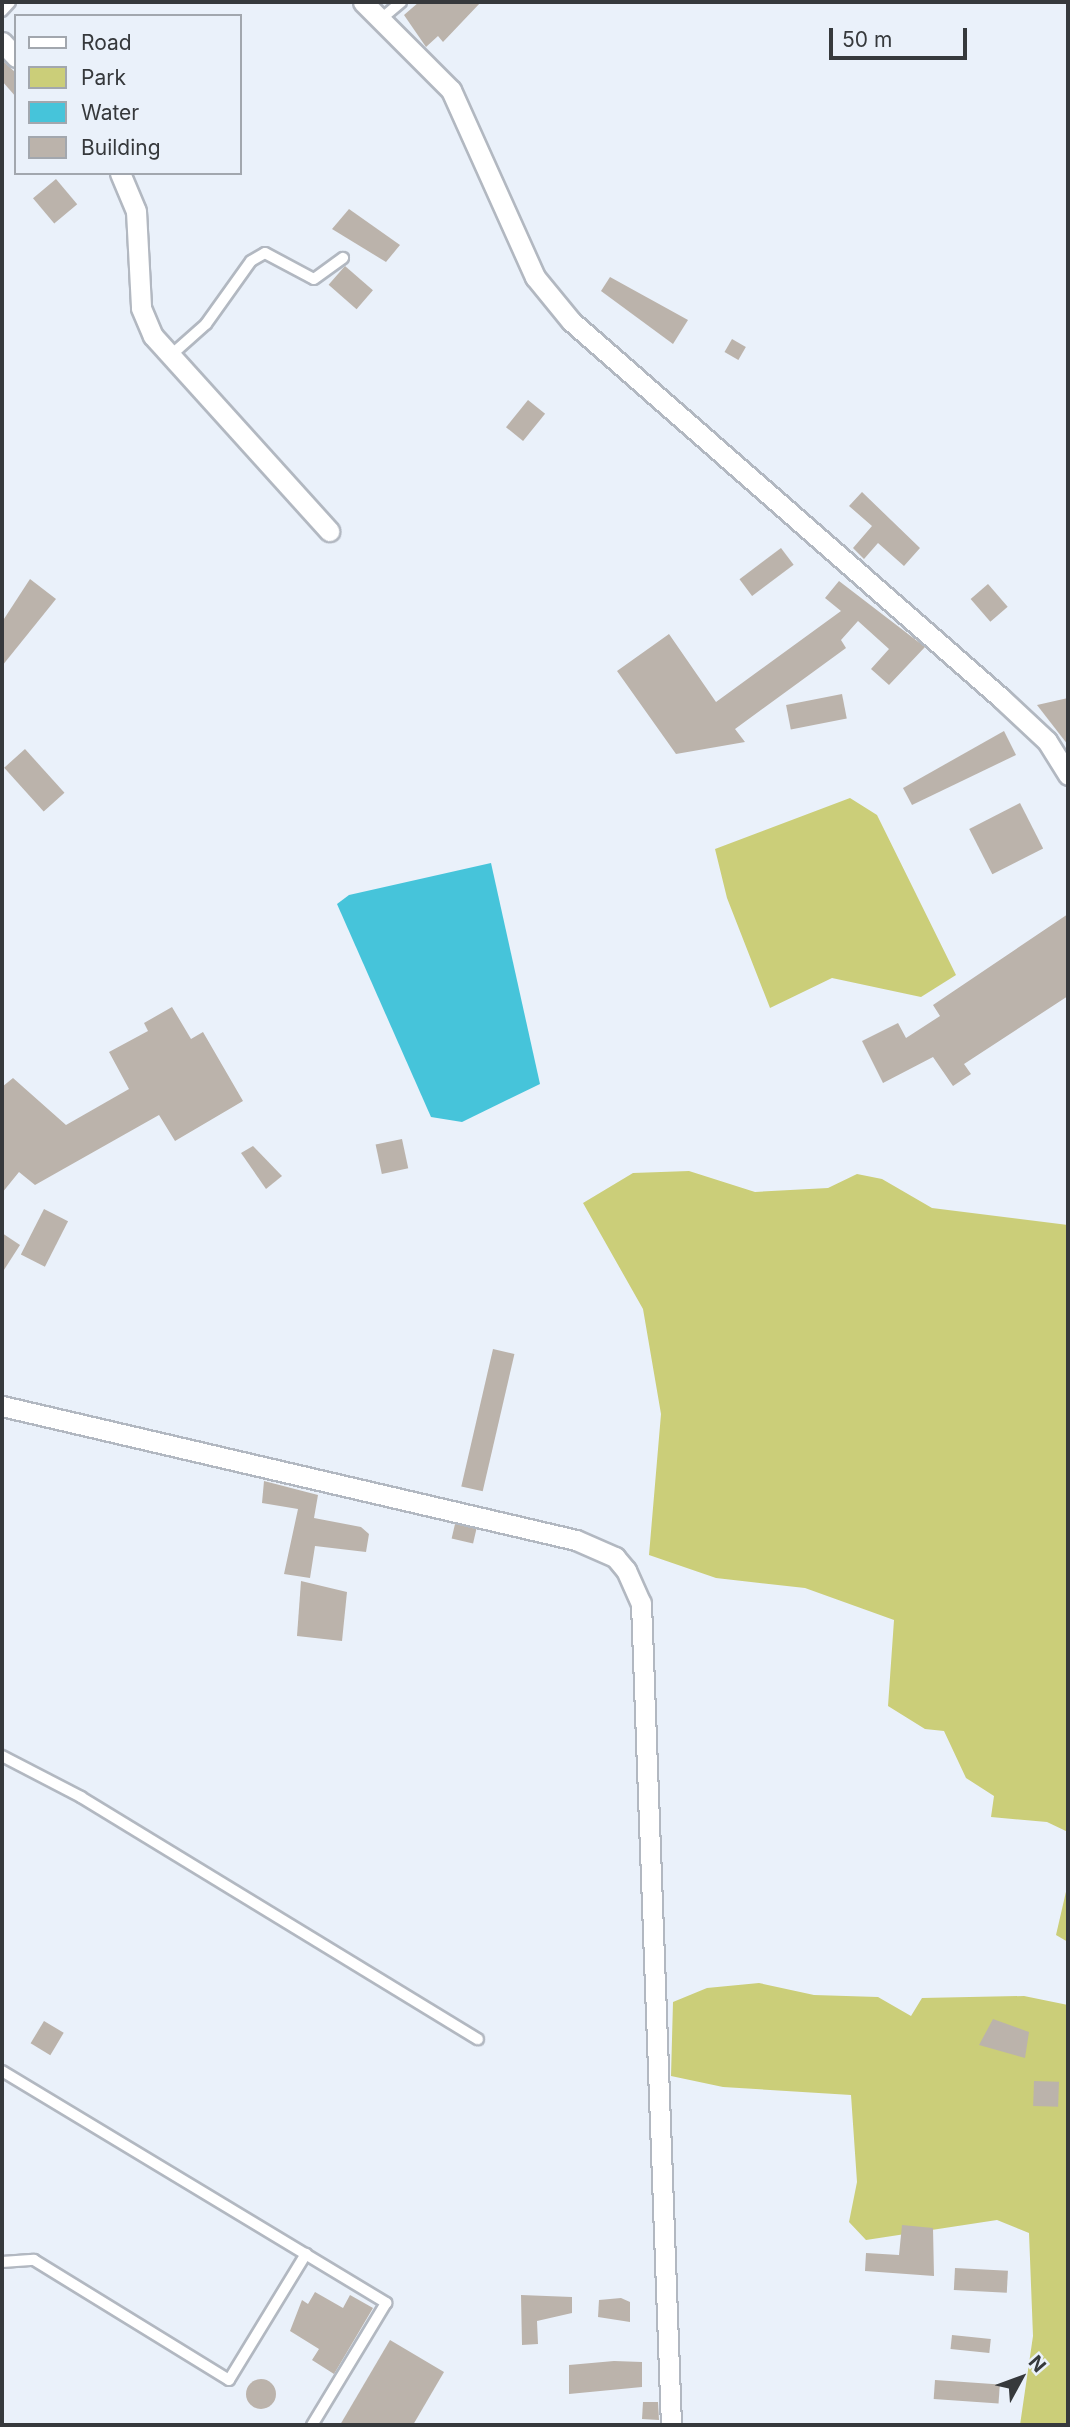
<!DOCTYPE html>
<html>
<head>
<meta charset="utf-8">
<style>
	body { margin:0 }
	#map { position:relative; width:1070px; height:2427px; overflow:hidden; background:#eaf1fa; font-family:Inter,sans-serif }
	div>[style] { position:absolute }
	.green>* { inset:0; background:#cbce79 }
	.water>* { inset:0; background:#46c4da }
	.building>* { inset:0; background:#bbb3ab; transform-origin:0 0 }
	.round { border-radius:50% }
	.roads { filter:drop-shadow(2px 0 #b2b8c1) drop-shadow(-2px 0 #b2b8c1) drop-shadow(0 2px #b2b8c1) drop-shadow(0 -2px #b2b8c1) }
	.lane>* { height:10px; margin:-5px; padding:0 5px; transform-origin:5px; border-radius:5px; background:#fff }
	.street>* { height:19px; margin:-9.5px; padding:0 9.5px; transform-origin:9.5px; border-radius:9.5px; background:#fff }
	span { translate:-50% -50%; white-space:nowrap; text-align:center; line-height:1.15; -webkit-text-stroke:6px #eaf1fa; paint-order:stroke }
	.frame { position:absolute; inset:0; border:4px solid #36393c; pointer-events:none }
	.legend { position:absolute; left:14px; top:14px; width:228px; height:161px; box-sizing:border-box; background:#eaf1fa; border:2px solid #a2a7ae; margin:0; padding:9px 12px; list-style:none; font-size:21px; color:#36393c }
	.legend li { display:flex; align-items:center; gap:14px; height:35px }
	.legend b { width:35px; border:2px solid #a2a7ae }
	.north { position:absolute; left:986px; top:2343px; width:70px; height:70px; -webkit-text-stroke:5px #eaf1fa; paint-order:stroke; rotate:49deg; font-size:19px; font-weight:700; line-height:28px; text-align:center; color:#36393c }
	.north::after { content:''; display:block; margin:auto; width:24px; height:32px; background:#36393c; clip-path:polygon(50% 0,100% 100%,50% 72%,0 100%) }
	.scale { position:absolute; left:829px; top:28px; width:138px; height:32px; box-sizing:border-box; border:4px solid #36393c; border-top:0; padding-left:9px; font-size:21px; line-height:24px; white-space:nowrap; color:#36393c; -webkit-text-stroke:5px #eaf1fa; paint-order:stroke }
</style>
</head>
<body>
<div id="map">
	<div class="green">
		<div style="clip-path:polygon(850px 798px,877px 815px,956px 975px,921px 997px,832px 978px,770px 1008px,727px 898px,715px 849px)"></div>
		<div style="clip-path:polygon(689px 1171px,755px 1192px,828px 1188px,857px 1174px,882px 1179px,932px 1208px,1068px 1225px,1068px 1832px,1047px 1822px,991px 1817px,994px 1796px,966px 1778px,944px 1731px,925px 1729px,888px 1706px,894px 1620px,805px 1588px,716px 1578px,649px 1555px,661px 1414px,643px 1309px,583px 1203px,633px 1173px)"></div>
		<div style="clip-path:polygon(1068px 1883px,1068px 1942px,1056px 1935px)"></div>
		<div style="clip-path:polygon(759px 1983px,814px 1995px,878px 1997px,911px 2016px,922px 1998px,1024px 1996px,1068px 2005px,1068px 2425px,1020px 2425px,1033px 2336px,1029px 2233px,997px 2220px,866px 2240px,849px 2222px,857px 2182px,851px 2095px,723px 2087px,671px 2076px,673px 2002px,707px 1988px)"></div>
	</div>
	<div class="water">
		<div style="clip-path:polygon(491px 863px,540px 1084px,462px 1122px,431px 1117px,337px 904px,349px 895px)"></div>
	</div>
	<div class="building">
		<div style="clip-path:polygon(419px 2px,481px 2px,443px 42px,438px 36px,426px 47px,404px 15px)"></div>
		<div style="clip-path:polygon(2px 60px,16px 73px,16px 97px,2px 81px)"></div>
		<div style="left:56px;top:179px;width:33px;height:30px;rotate:50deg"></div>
		<div style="clip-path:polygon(349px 209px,400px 245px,386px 262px,332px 229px)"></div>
		<div style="left:345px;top:266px;width:37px;height:25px;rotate:41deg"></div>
		<div style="clip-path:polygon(610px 277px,688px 320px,673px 344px,601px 291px)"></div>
		<div style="left:732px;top:339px;width:16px;height:15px;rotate:30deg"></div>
		<div style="left:528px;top:400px;width:22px;height:35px;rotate:39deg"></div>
		<div style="clip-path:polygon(862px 492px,920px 548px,904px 566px,878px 543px,864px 559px,853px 548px,872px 526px,849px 506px)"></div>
		<div style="left:781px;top:548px;width:21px;height:52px;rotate:53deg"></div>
		<div style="clip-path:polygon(30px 579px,56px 599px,2px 666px,2px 622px)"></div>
		<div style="clip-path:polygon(839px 581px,925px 647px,889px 685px,871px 669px,889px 649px,858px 621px,841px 640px,846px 648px,735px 729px,745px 742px,676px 754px,617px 671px,669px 634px,716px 702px,841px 611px,825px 598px)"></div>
		<div style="left:988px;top:584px;width:30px;height:23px;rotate:49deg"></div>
		<div style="left:842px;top:694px;width:25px;height:57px;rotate:79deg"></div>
		<div style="clip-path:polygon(1068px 698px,1068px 745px,1037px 705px)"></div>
		<div style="clip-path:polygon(1004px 731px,1016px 755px,912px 805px,903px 788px)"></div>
		<div style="left:25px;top:749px;width:59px;height:28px;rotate:48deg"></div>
		<div style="left:1020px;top:803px;width:51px;height:57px;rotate:63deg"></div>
		<div style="clip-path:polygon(1068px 914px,1068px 996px,964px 1064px,971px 1074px,953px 1086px,933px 1057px,883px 1083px,862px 1041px,898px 1023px,906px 1038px,940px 1016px,933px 1005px)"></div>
		<div style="clip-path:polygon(172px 1007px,191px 1039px,203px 1032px,243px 1101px,175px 1141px,159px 1115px,35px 1185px,19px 1172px,2px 1193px,2px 1087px,13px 1078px,66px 1125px,129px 1089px,109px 1052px,148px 1031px,144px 1023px)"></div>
		<div style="left:402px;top:1139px;width:30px;height:27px;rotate:78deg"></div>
		<div style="clip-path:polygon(253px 1146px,282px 1176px,266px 1189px,241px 1153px)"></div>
		<div style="left:44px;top:1209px;width:27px;height:51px;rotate:27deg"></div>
		<div style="clip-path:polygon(2px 1233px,20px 1245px,2px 1273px)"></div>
		<div style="left:493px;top:1349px;width:22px;height:141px;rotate:13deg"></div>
		<div style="clip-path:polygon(264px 1481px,318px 1495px,314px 1518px,361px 1527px,369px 1534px,366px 1552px,315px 1546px,310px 1578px,284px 1574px,298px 1509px,262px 1503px)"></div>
		<div style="left:455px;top:1524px;width:22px;height:15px;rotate:13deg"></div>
		<div style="clip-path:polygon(301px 1581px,347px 1592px,342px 1641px,297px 1636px)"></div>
		<div style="clip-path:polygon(993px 2019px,1029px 2032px,1025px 2058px,979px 2045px)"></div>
		<div style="left:44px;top:2021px;width:23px;height:26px;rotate:31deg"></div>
		<div style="left:1034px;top:2081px;width:25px;height:25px;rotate:2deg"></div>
		<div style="clip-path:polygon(902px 2225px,933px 2228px,934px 2276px,865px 2271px,866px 2253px,899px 2255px)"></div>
		<div style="left:955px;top:2268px;width:53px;height:22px;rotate:3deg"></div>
		<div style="clip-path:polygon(315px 2292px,343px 2308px,350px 2295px,373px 2308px,334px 2374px,312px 2360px,319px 2349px,290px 2331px,302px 2300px,308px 2304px)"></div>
		<div style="clip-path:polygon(521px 2295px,572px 2297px,572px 2313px,537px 2321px,538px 2344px,522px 2345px)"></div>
		<div style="clip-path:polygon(621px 2298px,630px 2302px,630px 2322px,598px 2317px,599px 2300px)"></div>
		<div style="left:952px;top:2335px;width:39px;height:14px;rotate:6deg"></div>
		<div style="clip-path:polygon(390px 2340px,444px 2372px,413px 2425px,340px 2425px)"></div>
		<div style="clip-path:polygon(614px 2361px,642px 2362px,642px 2387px,569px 2394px,569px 2365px)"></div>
		<div class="round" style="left:246px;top:2379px;width:30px;height:30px"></div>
		<div style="left:935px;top:2380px;width:65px;height:19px;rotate:4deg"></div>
		<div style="clip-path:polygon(643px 2402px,658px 2402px,659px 2420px,642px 2419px)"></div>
	</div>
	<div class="roads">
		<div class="lane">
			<div style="left:2px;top:11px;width:12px;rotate:-48deg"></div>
			<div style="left:381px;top:19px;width:26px;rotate:-40deg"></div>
			<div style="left:170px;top:356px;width:48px;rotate:-41.6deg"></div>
			<div style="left:206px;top:324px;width:77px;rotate:-54.5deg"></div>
			<div style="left:251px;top:261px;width:16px;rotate:-30deg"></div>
			<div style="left:265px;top:253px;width:55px;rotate:28deg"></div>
			<div style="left:314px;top:279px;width:36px;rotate:-36deg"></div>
			<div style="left:2px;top:1756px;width:89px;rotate:27.4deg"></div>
			<div style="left:81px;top:1797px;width:465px;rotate:31.4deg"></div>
			<div style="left:2px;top:2071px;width:449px;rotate:31.1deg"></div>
			<div style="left:386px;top:2303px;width:143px;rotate:121.2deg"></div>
			<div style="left:2px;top:2262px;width:32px;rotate:-4deg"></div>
			<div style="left:34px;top:2260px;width:229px;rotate:31.6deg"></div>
			<div style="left:229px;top:2380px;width:148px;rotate:-58.6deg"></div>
		</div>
		<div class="street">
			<div style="left:363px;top:2px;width:124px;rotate:45deg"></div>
			<div style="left:451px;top:90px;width:205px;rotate:65.8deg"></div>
			<div style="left:535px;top:277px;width:57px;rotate:50.7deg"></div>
			<div style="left:571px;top:321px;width:572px;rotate:41.24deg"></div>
			<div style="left:1001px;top:698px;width:63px;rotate:43.1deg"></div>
			<div style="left:1047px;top:741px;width:40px;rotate:58deg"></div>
			<div style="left:2px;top:42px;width:21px;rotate:47deg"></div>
			<div style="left:120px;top:173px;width:41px;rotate:67.2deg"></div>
			<div style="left:136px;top:211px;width:97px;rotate:87deg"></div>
			<div style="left:141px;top:308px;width:30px;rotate:67deg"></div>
			<div style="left:153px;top:336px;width:263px;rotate:47.9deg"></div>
			<div style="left:2px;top:1406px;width:589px;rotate:13.14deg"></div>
			<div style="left:576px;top:1540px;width:43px;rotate:23.6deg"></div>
			<div style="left:615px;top:1557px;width:17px;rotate:50deg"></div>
			<div style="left:626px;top:1570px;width:36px;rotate:66deg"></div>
			<div style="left:641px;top:1603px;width:823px;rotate:87.91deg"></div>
		</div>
	</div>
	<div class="frame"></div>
	<ul class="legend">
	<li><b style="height:9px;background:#fff"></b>Road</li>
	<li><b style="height:19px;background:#cbce79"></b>Park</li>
	<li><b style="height:19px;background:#46c4da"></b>Water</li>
	<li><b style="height:19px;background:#bbb3ab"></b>Building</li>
	</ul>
	<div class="north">N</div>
	<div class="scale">50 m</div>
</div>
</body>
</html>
